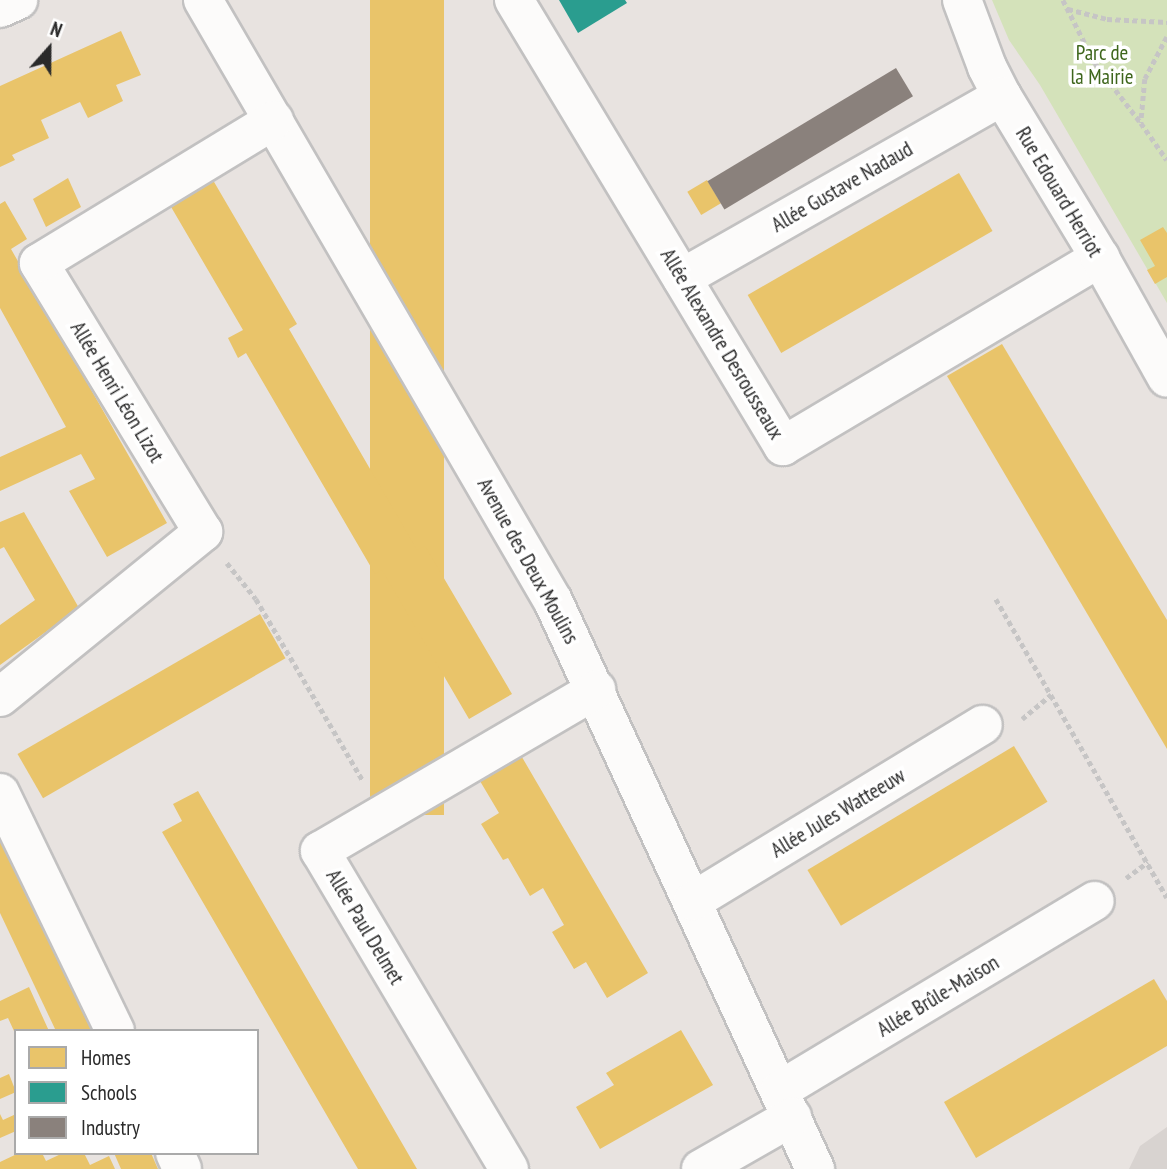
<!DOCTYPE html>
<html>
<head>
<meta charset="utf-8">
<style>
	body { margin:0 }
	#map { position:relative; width:1167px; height:1169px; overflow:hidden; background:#e8e3e0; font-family:"PT Sans Narrow",sans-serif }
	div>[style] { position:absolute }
	.green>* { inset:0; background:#d4e2ba }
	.plaza>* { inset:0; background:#d8d3d0 }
	.homes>* { inset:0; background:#e9c46a; transform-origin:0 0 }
	.schools>* { inset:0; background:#2a9d8f }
	.industry>* { inset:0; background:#8a817c; transform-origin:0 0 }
	.path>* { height:4.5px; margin-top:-2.25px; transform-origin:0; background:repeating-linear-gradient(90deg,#c6c5c5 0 5px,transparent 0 8.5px) }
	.roads { filter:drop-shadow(2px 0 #c2c1c1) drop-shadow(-2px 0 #c2c1c1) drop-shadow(0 2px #c2c1c1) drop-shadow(0 -2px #c2c1c1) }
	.minor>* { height:38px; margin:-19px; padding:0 19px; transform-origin:19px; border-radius:19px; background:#fcfbfa }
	span { translate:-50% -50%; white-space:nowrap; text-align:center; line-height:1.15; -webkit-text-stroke:7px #fff; paint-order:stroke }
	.park-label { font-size:21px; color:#3e661c }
	.street-label { font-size:21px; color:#2a2a2a }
	.legend { position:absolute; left:14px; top:1029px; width:245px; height:126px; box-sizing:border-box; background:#fff; border:2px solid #aaa; margin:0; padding:9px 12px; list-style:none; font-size:21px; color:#2a2a2a }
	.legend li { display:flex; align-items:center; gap:14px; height:35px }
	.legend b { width:35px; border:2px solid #aaa }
	.north { position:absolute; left:14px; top:14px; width:70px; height:70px; -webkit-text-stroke:5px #fff; paint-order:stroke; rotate:21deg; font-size:19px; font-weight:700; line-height:28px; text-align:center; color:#2a2a2a }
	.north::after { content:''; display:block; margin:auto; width:24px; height:32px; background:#2a2a2a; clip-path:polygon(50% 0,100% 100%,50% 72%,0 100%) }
</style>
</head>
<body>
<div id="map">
	<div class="green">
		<div style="clip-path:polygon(992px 0,1167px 0,1167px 303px,1040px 85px,1009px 40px)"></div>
	</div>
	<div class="plaza">
		<div style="clip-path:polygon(1167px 1127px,1167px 1169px,1129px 1169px,1140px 1146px)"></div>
	</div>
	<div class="homes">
		<div style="left:370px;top:0;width:74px;height:815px"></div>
		<div style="clip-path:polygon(121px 31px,141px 75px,116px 85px,123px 101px,88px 118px,80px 102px,41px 120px,49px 138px,12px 155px,15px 160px,0 167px,0 86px)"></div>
		<div style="left:959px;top:173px;width:67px;height:244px;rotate:60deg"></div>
		<div style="clip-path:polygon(210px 175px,297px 324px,289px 329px,417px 550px,425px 546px,512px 694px,469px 719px,382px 570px,375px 574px,246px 353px,238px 358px,228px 338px,243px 330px,167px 200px)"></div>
		<div style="clip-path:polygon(68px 178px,81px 207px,46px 227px,33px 199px)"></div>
		<div style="left:707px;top:180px;width:27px;height:23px;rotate:59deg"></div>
		<div style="clip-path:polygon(5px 201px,27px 239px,11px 249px,167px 523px,107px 557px,69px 491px,95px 479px,81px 454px,0 491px,0 457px,66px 427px,0 308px,0 204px)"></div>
		<div style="clip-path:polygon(1163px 227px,1167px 233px,1167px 277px,1155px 284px,1147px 270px,1155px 266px,1140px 240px)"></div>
		<div style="clip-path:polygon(1002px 344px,1167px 620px,1167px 749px,947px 376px)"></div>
		<div style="clip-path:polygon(24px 512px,79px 608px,0 665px,0 625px,35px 600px,4px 547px,0 549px,0 522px)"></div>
		<div style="left:260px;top:614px;width:51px;height:280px;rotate:60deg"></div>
		<div style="left:1014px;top:746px;width:65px;height:241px;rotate:59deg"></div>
		<div style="clip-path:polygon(519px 752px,648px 973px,607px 998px,586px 962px,574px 969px,552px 932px,564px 925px,543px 888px,530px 896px,508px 858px,503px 860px,481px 824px,499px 813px,477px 776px)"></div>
		<div style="clip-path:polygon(198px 791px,417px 1169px,358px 1169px,162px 832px,182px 821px,173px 804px)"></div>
		<div style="clip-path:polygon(0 833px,93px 1031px,56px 1031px,0 913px)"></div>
		<div style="clip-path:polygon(1154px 979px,1167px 1001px,1167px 1046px,976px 1158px,944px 1102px)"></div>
		<div style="clip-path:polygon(29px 987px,49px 1031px,14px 1031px,8px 1018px,0 1021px,0 1001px)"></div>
		<div style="clip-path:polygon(681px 1030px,713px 1085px,600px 1149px,576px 1107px,614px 1085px,606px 1073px)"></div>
		<div style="clip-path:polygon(9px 1074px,16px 1092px,0 1099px,0 1078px)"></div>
		<div style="clip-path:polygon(0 1114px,3px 1120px,16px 1114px,16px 1131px,0 1138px)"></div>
		<div style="clip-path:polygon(19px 1153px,42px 1153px,46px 1161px,63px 1153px,84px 1153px,90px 1165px,109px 1156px,115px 1169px,0 1169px,0 1162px)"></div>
		<div style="clip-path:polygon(114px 1153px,151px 1153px,158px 1169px,121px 1169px)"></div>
	</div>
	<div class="schools">
		<div style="clip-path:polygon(559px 0,625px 0,627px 3px,578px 33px)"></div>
	</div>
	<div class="industry">
		<div style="left:896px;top:68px;width:33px;height:220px;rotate:59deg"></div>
	</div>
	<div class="path">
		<div style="left:1063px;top:0;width:71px;rotate:63.1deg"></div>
		<div style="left:1095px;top:63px;width:76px;rotate:52.5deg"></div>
		<div style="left:1068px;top:9px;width:40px;rotate:14.4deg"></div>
		<div style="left:1107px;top:19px;width:60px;rotate:2.9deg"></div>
		<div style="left:1167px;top:37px;width:47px;rotate:117.6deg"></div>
		<div style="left:1145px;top:79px;width:44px;rotate:95.2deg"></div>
		<div style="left:1141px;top:123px;width:45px;rotate:54.9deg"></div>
		<div style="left:227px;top:563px;width:46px;rotate:51.1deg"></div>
		<div style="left:256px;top:599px;width:211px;rotate:59.5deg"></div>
		<div style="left:996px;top:599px;width:344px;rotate:60.2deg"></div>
		<div style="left:1022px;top:719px;width:38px;rotate:-40deg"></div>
		<div style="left:1126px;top:878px;width:27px;rotate:-36deg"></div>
	</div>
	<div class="roads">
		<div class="minor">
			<div style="left:203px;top:0;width:695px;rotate:59.79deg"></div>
			<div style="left:553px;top:601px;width:626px;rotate:65.24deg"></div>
			<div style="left:514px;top:0;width:521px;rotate:58.9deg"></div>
			<div style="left:783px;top:446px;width:369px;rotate:-30.7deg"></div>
			<div style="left:962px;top:0;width:72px;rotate:69.5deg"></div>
			<div style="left:987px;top:67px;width:33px;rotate:63deg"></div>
			<div style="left:1002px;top:96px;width:189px;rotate:58.8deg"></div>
			<div style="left:1100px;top:258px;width:137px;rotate:60.8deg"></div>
			<div style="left:0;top:8px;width:20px;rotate:-24deg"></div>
			<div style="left:682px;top:278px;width:368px;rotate:-29.6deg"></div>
			<div style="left:0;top:697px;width:262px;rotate:-39.1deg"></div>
			<div style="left:203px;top:532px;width:315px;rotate:-121.4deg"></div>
			<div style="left:39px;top:263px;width:275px;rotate:-31.3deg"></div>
			<div style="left:0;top:793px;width:264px;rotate:64.2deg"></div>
			<div style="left:693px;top:901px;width:339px;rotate:-31.3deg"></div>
			<div style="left:780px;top:1090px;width:367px;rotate:-31deg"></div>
			<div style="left:175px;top:1153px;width:17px;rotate:66deg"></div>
			<div style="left:509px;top:1169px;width:370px;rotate:-120.7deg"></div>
			<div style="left:320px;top:851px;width:320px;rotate:-30.3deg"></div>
			<div style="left:701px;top:1169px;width:105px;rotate:-29.7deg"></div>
		</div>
	</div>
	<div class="park-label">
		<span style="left:1102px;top:65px">Parc de<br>la Mairie</span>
	</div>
	<div class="street-label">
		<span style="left:842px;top:187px;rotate:-30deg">Allée Gustave Nadaud</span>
		<span style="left:1059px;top:192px;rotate:59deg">Rue Edouard Herriot</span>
		<span style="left:722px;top:344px;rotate:59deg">Allée Alexandre Desrousseaux</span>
		<span style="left:117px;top:392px;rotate:59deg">Allée Henri Léon Lizot</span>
		<span style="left:528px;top:561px;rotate:61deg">Avenue des Deux Moulins</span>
		<span style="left:838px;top:813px;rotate:-31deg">Allée Jules Watteeuw</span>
		<span style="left:365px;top:927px;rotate:59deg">Allée Paul Delmet</span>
		<span style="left:938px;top:996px;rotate:-31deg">Allée Brûle-Maison</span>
	</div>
	<ul class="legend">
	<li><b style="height:19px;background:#e9c46a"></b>Homes</li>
	<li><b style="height:19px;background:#2a9d8f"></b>Schools</li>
	<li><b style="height:19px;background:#8a817c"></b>Industry</li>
	</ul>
	<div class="north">N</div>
</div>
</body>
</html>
